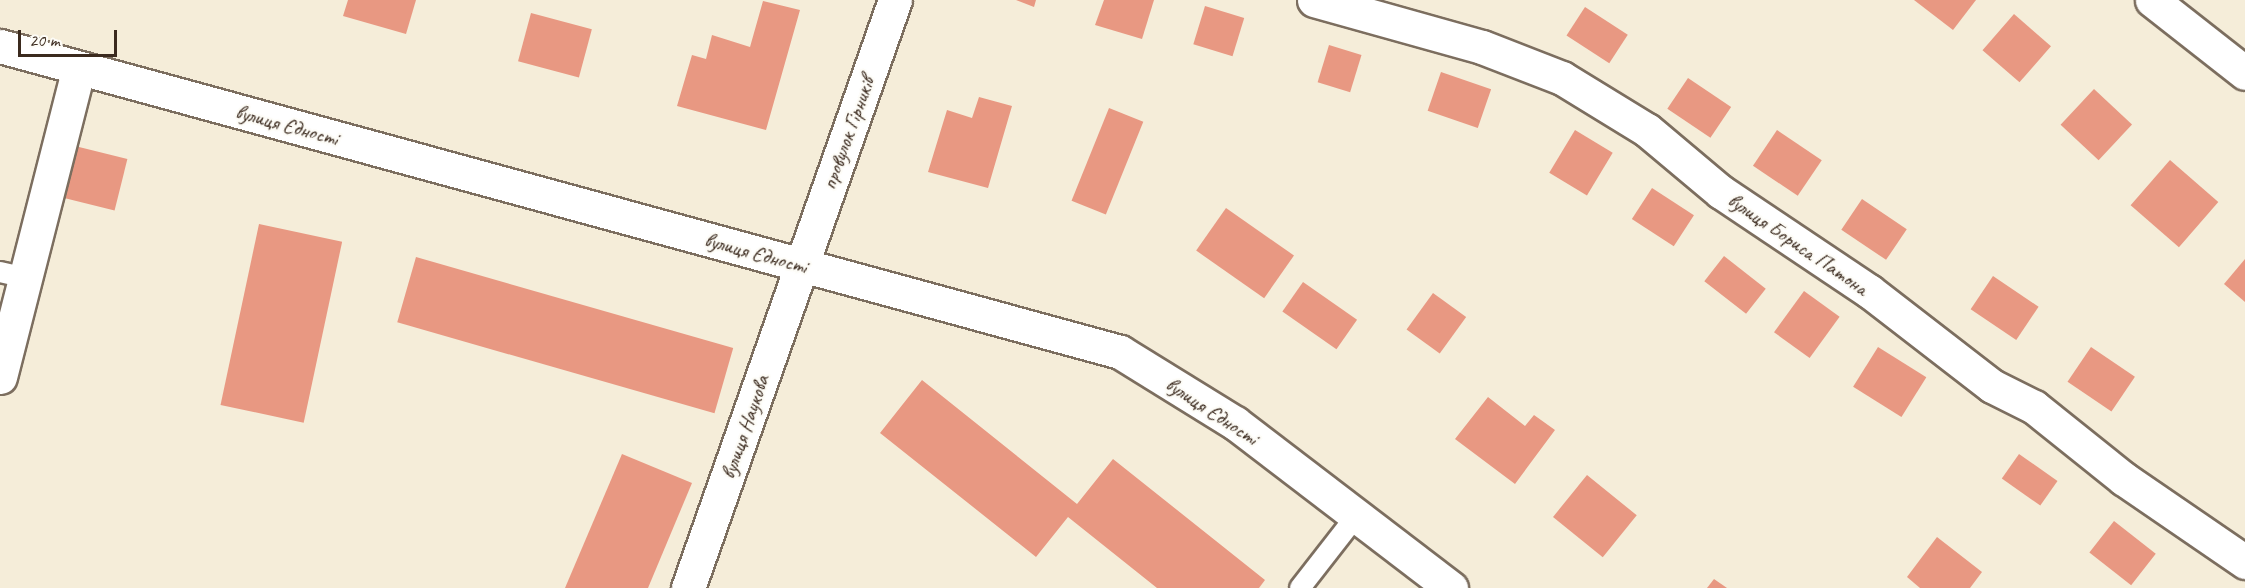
<!DOCTYPE html>
<html>
<head>
<meta charset="utf-8">
<style>
	body { margin:0 }
	#map { position:relative; width:2245px; height:588px; overflow:hidden; background:#f5edd9; font-family:Caveat,sans-serif }
	div>[style] { position:absolute }
	.building>* { inset:0; background:#e89882; transform-origin:0 0 }
	.roads { filter:drop-shadow(2px 0 #7c6e5f) drop-shadow(-2px 0 #7c6e5f) drop-shadow(0 2px #7c6e5f) drop-shadow(0 -2px #7c6e5f) }
	.service>* { height:20px; margin:-10px; padding:0 10px; transform-origin:10px; border-radius:10px; background:#fff }
	.minor>* { height:33px; margin:-16.5px; padding:0 16.5px; transform-origin:16.5px; border-radius:16.5px; background:#fff }
	.tertiary>* { height:33px; margin:-16.5px; padding:0 16.5px; transform-origin:16.5px; border-radius:16.5px; background:#fff }
	span { translate:-50% -50%; white-space:nowrap; text-align:center; line-height:1.15; -webkit-text-stroke:4.5px #fdfcf7; paint-order:stroke }
	.street-label { font-size:21px; color:#3b2a1e }
	.scale { position:absolute; left:18px; top:30px; width:99px; height:27px; box-sizing:border-box; border:3px solid #3b2a1e; border-top:0; padding-left:8px; font-size:18px; line-height:21px; white-space:nowrap; color:#3b2a1e; -webkit-text-stroke:4px #fdfcf7; paint-order:stroke }
</style>
</head>
<body>
<div id="map">
	<div class="building">
		<div style="clip-path:polygon(348px 0,416px 0,406px 34px,343px 16px)"></div>
		<div style="clip-path:polygon(1016px 0,1036px 0,1034px 7px)"></div>
		<div style="clip-path:polygon(1104px 0,1154px 0,1142px 39px,1095px 25px)"></div>
		<div style="clip-path:polygon(1914px 0,1976px 0,1953px 30px)"></div>
		<div style="clip-path:polygon(763px 1px,800px 10px,766px 130px,677px 106px,692px 55px,706px 59px,712px 35px,750px 47px)"></div>
		<div style="left:1205px;top:6px;width:41px;height:40px;rotate:17deg"></div>
		<div style="left:1585px;top:7px;width:51px;height:34px;rotate:33deg"></div>
		<div style="left:531px;top:13px;width:63px;height:50px;rotate:15deg"></div>
		<div style="left:2014px;top:14px;width:49px;height:48px;rotate:41deg"></div>
		<div style="left:1329px;top:45px;width:34px;height:39px;rotate:17deg"></div>
		<div style="left:1441px;top:72px;width:53px;height:41px;rotate:19deg"></div>
		<div style="left:1688px;top:78px;width:52px;height:37px;rotate:34deg"></div>
		<div style="left:2094px;top:89px;width:52px;height:49px;rotate:43deg"></div>
		<div style="clip-path:polygon(979px 97px,1012px 106px,988px 188px,928px 172px,947px 110px,972px 118px)"></div>
		<div style="left:1109px;top:108px;width:37px;height:100px;rotate:22deg"></div>
		<div style="left:1575px;top:130px;width:44px;height:50px;rotate:31deg"></div>
		<div style="left:1777px;top:130px;width:54px;height:43px;rotate:34deg"></div>
		<div style="left:75px;top:146px;width:54px;height:53px;rotate:14deg"></div>
		<div style="left:2170px;top:160px;width:64px;height:60px;rotate:41deg"></div>
		<div style="left:1652px;top:188px;width:50px;height:37px;rotate:33deg"></div>
		<div style="left:1862px;top:199px;width:54px;height:37px;rotate:34deg"></div>
		<div style="left:1226px;top:208px;width:83px;height:52px;rotate:35deg"></div>
		<div style="left:259px;top:224px;width:85px;height:185px;rotate:12deg"></div>
		<div style="left:1724px;top:256px;width:53px;height:32px;rotate:38deg"></div>
		<div style="left:416px;top:257px;width:330px;height:68px;rotate:16deg"></div>
		<div style="clip-path:polygon(2245px 259px,2245px 302px,2224px 284px)"></div>
		<div style="left:1993px;top:276px;width:55px;height:40px;rotate:34deg"></div>
		<div style="left:1303px;top:282px;width:66px;height:36px;rotate:35deg"></div>
		<div style="left:1804px;top:291px;width:44px;height:51px;rotate:36deg"></div>
		<div style="left:1433px;top:293px;width:41px;height:45px;rotate:36deg"></div>
		<div style="left:1878px;top:347px;width:57px;height:47px;rotate:32deg"></div>
		<div style="left:2091px;top:347px;width:53px;height:42px;rotate:34deg"></div>
		<div style="clip-path:polygon(922px 380px,1077px 504px,1113px 459px,1265px 580px,1259px 588px,1157px 588px,1068px 517px,1036px 557px,880px 433px)"></div>
		<div style="clip-path:polygon(1488px 397px,1525px 426px,1534px 415px,1555px 430px,1515px 484px,1455px 439px)"></div>
		<div style="clip-path:polygon(622px 454px,692px 483px,648px 588px,565px 588px)"></div>
		<div style="left:2019px;top:454px;width:47px;height:30px;rotate:35deg"></div>
		<div style="left:1587px;top:475px;width:64px;height:54px;rotate:39deg"></div>
		<div style="left:2114px;top:521px;width:53px;height:40px;rotate:38deg"></div>
		<div style="clip-path:polygon(1937px 537px,1982px 572px,1970px 588px,1920px 588px,1907px 577px)"></div>
		<div style="clip-path:polygon(1714px 579px,1727px 588px,1707px 588px)"></div>
	</div>
	<div class="roads">
		<div class="service">
			<div style="left:0;top:272px;width:26px;rotate:13deg"></div>
			<div style="left:1300px;top:588px;width:91px;rotate:-52.1deg"></div>
		</div>
		<div class="minor">
			<div style="left:1314px;top:0;width:174px;rotate:15.6deg"></div>
			<div style="left:1482px;top:47px;width:86px;rotate:21.2deg"></div>
			<div style="left:1562px;top:78px;width:100px;rotate:31.5deg"></div>
			<div style="left:1647px;top:130px;width:97px;rotate:40deg"></div>
			<div style="left:1721px;top:192px;width:178px;rotate:33.8deg"></div>
			<div style="left:1869px;top:291px;width:155px;rotate:37.7deg"></div>
			<div style="left:1992px;top:386px;width:47px;rotate:26.6deg"></div>
			<div style="left:2034px;top:407px;width:115px;rotate:38.7deg"></div>
			<div style="left:2124px;top:479px;width:147px;rotate:34.4deg"></div>
			<div style="left:2152px;top:0;width:118px;rotate:38.1deg"></div>
			<div style="left:0;top:377px;width:319px;rotate:-75.7deg"></div>
			<div style="left:688px;top:588px;width:623px;rotate:-70.61deg"></div>
		</div>
		<div class="tertiary">
			<div style="left:0;top:46px;width:1161px;rotate:15.28deg"></div>
			<div style="left:1120px;top:352px;width:135px;rotate:31.7deg"></div>
			<div style="left:1235px;top:423px;width:272px;rotate:37.4deg"></div>
		</div>
	</div>
	<div class="street-label">
		<span style="left:287px;top:125px;rotate:15deg">вулиця Єдності</span>
		<span style="left:848px;top:133px;rotate:-70deg">провулок Гірників</span>
		<span style="left:1798px;top:244px;rotate:34deg">вулиця Бориса Патона</span>
		<span style="left:756px;top:253px;rotate:15deg">вулиця Єдності</span>
		<span style="left:1212px;top:411px;rotate:33deg">вулиця Єдності</span>
		<span style="left:745px;top:427px;rotate:-71deg">вулиця Наукова</span>
	</div>
	<div class="scale">20 m</div>
</div>
</body>
</html>
